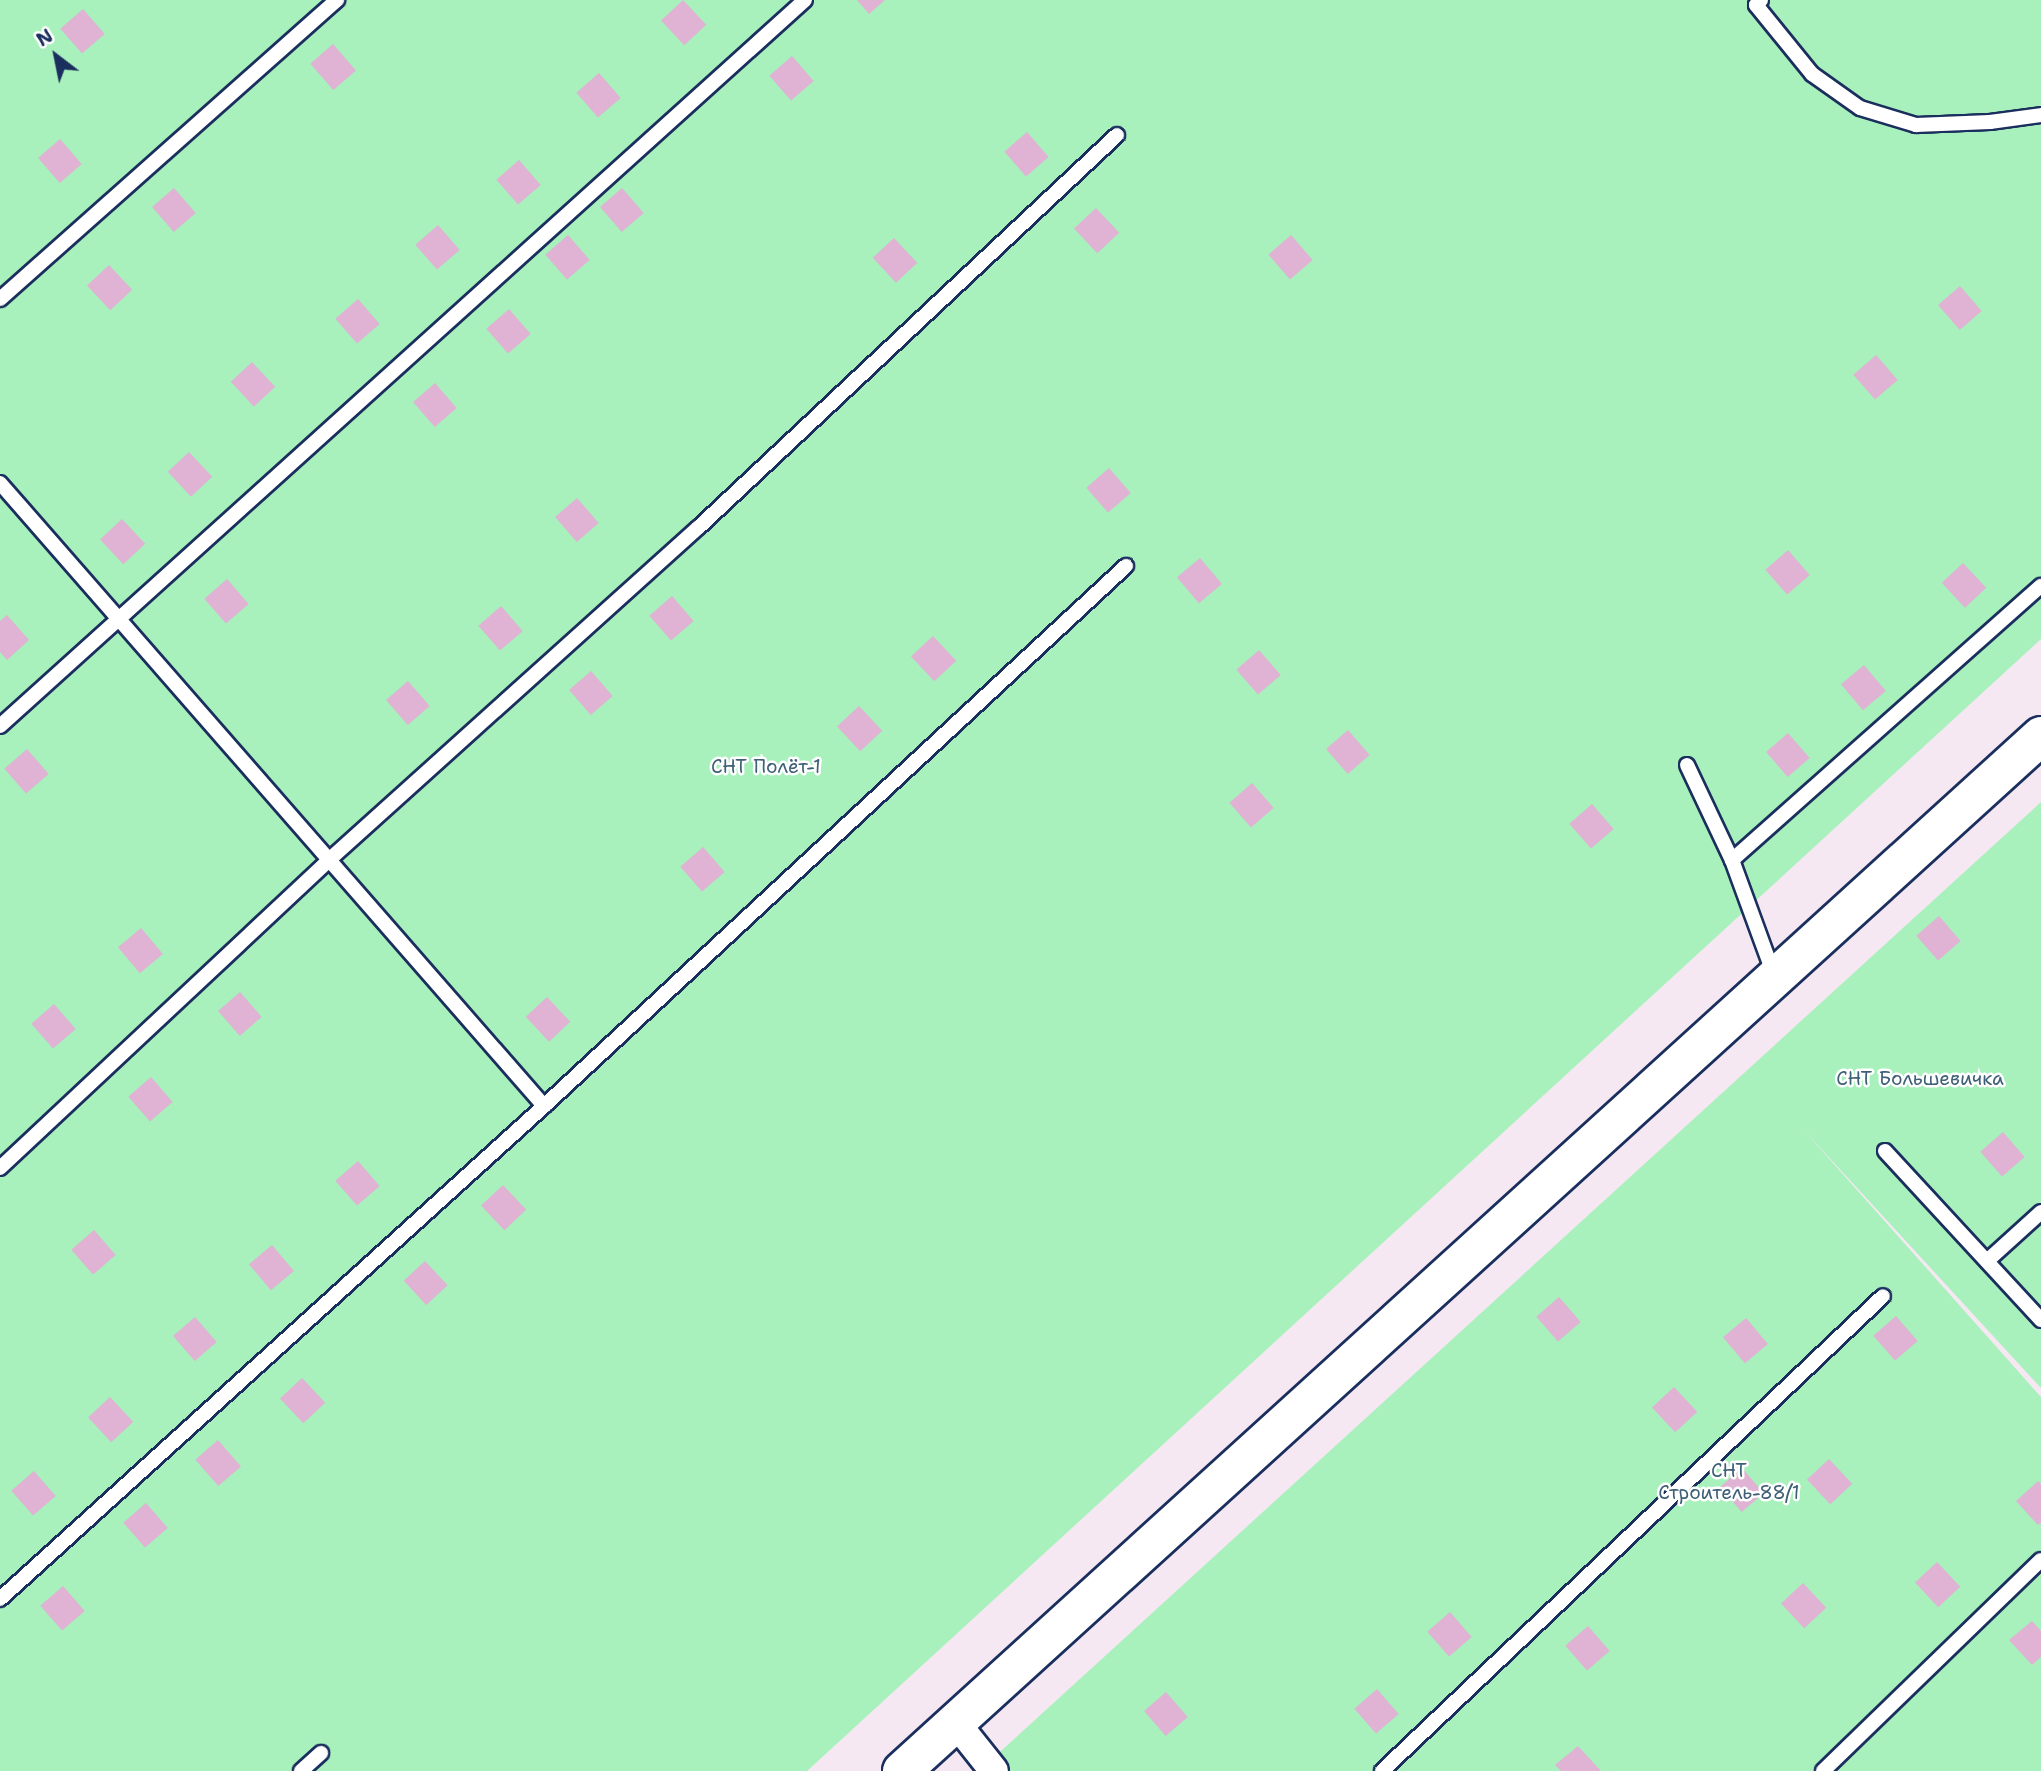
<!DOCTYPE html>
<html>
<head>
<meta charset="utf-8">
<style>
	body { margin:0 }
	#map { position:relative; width:2041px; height:1771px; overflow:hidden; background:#f6e8f2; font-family:"Shantell Sans",sans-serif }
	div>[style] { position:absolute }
	.green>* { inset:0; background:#a8f0bc }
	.building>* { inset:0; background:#e0b2d4; transform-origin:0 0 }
	.roads { filter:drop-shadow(2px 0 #1b2f5e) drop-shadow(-2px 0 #1b2f5e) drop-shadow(0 2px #1b2f5e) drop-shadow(0 -2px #1b2f5e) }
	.lane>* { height:14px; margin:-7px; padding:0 7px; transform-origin:7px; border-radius:7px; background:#fff }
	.street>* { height:28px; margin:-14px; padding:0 14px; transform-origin:14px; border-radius:14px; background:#fff }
	.secondary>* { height:38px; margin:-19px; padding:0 19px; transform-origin:19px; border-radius:19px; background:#fff }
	span { translate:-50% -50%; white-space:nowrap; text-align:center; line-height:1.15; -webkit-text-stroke:5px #fff; paint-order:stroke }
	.park-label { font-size:19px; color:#3e5f76 }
	.north { position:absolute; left:21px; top:21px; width:70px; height:70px; -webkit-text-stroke:5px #fff; paint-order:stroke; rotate:328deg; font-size:19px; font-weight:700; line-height:28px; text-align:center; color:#1b2f5e }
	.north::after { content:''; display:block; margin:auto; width:24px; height:32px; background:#1b2f5e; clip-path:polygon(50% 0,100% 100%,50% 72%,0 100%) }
</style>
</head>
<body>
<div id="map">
	<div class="green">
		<div style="clip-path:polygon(0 0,2041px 0,2041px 639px,807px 1771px,0 1771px)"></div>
		<div style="clip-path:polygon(2041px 802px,2041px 1388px,1801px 1127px,2041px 1397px,2041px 1771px,979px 1771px)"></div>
	</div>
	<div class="building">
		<div style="left:683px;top:0;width:34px;height:30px;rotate:47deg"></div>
		<div style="clip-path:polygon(857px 0,885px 0,869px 14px)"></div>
		<div style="left:83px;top:9px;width:33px;height:30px;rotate:49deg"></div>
		<div style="left:333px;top:44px;width:35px;height:30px;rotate:49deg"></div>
		<div style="left:792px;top:56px;width:33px;height:30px;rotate:49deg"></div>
		<div style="left:599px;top:73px;width:33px;height:30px;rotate:49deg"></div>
		<div style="left:1027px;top:132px;width:33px;height:30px;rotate:49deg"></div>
		<div style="left:60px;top:139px;width:33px;height:29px;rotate:49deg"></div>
		<div style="left:519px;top:160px;width:33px;height:30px;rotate:49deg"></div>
		<div style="left:174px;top:188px;width:33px;height:29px;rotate:49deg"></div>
		<div style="left:622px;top:188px;width:33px;height:29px;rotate:49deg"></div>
		<div style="left:1096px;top:208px;width:34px;height:30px;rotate:47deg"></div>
		<div style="left:438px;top:225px;width:33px;height:30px;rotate:49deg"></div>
		<div style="left:568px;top:235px;width:33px;height:30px;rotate:49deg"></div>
		<div style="left:1291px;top:235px;width:33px;height:30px;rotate:49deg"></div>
		<div style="left:894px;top:238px;width:34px;height:29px;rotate:47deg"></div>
		<div style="left:109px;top:265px;width:34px;height:30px;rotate:47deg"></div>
		<div style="left:1960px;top:286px;width:33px;height:29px;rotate:49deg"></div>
		<div style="left:358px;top:299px;width:33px;height:30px;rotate:49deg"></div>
		<div style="left:509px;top:309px;width:33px;height:30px;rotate:49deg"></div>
		<div style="left:1876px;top:355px;width:33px;height:30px;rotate:49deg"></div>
		<div style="left:252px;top:362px;width:34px;height:29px;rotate:47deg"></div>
		<div style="left:435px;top:383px;width:33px;height:29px;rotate:49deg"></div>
		<div style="left:189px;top:452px;width:34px;height:29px;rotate:47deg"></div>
		<div style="left:1109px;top:468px;width:33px;height:30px;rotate:49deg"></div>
		<div style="left:577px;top:498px;width:33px;height:29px;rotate:49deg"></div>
		<div style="left:122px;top:519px;width:34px;height:30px;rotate:47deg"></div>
		<div style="left:1788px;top:550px;width:33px;height:30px;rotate:49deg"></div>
		<div style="left:1200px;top:558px;width:34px;height:30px;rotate:50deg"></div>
		<div style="left:1963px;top:563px;width:34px;height:29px;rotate:47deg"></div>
		<div style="left:227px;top:579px;width:33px;height:30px;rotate:49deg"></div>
		<div style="left:672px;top:596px;width:33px;height:30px;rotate:49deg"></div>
		<div style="left:501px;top:606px;width:33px;height:30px;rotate:49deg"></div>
		<div style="clip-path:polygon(7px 615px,29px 640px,7px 660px,0 652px,0 621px)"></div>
		<div style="left:933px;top:636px;width:34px;height:30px;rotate:47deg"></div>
		<div style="left:1259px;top:650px;width:33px;height:30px;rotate:49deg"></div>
		<div style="left:1864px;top:665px;width:34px;height:30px;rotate:50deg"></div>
		<div style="left:591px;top:671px;width:33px;height:29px;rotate:49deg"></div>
		<div style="left:408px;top:681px;width:33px;height:29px;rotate:49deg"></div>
		<div style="left:859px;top:706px;width:34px;height:30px;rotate:47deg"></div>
		<div style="left:1348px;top:730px;width:33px;height:29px;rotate:49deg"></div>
		<div style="left:1788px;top:733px;width:33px;height:29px;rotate:49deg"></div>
		<div style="left:27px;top:749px;width:33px;height:30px;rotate:49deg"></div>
		<div style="left:1252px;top:783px;width:33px;height:30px;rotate:49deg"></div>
		<div style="left:1592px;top:804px;width:33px;height:30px;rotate:49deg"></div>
		<div style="left:703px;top:847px;width:33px;height:30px;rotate:49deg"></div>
		<div style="left:1939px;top:916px;width:33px;height:30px;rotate:49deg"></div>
		<div style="left:141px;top:928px;width:34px;height:30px;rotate:50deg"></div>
		<div style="left:240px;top:992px;width:33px;height:29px;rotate:49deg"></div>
		<div style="left:547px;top:997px;width:34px;height:29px;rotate:47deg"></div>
		<div style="left:54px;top:1004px;width:33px;height:30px;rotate:49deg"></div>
		<div style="left:151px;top:1077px;width:33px;height:30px;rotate:49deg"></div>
		<div style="left:2003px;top:1132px;width:33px;height:30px;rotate:49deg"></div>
		<div style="left:358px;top:1161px;width:33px;height:30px;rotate:49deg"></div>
		<div style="left:503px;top:1185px;width:34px;height:30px;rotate:47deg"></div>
		<div style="left:94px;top:1230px;width:33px;height:30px;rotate:49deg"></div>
		<div style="left:272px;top:1245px;width:34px;height:30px;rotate:50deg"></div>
		<div style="left:425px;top:1261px;width:33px;height:29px;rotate:47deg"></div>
		<div style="left:1559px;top:1297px;width:33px;height:30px;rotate:49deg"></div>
		<div style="left:1896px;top:1316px;width:33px;height:30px;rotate:49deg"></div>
		<div style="left:195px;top:1317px;width:33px;height:29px;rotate:49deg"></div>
		<div style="left:1746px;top:1318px;width:34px;height:30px;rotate:50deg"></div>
		<div style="left:302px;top:1378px;width:34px;height:30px;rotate:47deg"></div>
		<div style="left:1674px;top:1387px;width:34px;height:30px;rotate:47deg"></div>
		<div style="left:110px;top:1397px;width:34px;height:30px;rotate:47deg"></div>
		<div style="left:218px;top:1440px;width:35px;height:30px;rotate:49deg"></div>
		<div style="left:1829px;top:1459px;width:34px;height:30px;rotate:47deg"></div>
		<div style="left:1742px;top:1468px;width:33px;height:29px;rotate:49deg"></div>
		<div style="left:34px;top:1471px;width:33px;height:30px;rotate:49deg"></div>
		<div style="clip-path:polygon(2038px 1481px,2041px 1484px,2041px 1523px,2038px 1525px,2016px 1501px)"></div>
		<div style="left:146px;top:1503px;width:33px;height:30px;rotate:49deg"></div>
		<div style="left:1937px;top:1562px;width:34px;height:30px;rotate:47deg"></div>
		<div style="left:1803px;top:1583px;width:34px;height:30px;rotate:47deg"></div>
		<div style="left:63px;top:1586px;width:33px;height:30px;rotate:49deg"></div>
		<div style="left:1450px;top:1612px;width:33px;height:30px;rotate:49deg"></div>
		<div style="clip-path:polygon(2032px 1621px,2041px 1631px,2041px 1657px,2032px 1665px,2009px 1640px)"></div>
		<div style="left:1588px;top:1626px;width:33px;height:30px;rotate:49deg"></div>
		<div style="left:1377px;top:1689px;width:33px;height:30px;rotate:49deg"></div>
		<div style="left:1166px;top:1692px;width:33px;height:29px;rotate:49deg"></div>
		<div style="clip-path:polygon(1578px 1746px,1601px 1771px,1561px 1771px,1555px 1765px)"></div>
	</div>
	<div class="roads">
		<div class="lane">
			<div style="left:1761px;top:0;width:7px;rotate:135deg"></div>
			<div style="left:1756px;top:5px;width:89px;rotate:50.9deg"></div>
			<div style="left:1812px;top:74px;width:59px;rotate:35.3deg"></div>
			<div style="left:1860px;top:108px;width:59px;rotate:16.9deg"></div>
			<div style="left:1916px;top:125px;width:74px;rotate:-2.3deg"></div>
			<div style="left:1990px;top:122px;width:51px;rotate:-7.8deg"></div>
			<div style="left:0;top:299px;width:451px;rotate:-41.6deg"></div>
			<div style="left:0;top:483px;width:827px;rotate:48.87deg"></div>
			<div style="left:0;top:726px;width:1084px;rotate:-42.05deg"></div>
			<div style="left:1687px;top:765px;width:105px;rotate:64.7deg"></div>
			<div style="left:1732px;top:860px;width:122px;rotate:69.9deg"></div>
			<div style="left:1732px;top:860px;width:413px;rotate:-41.6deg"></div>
			<div style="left:1885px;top:1151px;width:230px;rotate:47.3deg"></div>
			<div style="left:0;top:1168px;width:452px;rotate:-43.1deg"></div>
			<div style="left:330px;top:859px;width:496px;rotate:-42deg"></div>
			<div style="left:699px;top:527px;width:573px;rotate:-43.16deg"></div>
			<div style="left:1987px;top:1261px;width:73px;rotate:-42.2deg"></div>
			<div style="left:0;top:1599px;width:734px;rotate:-42.18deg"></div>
			<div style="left:544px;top:1106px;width:794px;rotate:-42.86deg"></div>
			<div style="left:301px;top:1771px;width:27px;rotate:-42deg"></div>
			<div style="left:1382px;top:1771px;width:690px;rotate:-43.47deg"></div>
			<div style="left:1823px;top:1771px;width:303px;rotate:-44.1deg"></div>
		</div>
		<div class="street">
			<div style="left:956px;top:1723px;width:61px;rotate:51.6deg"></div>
		</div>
		<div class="secondary">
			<div style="left:902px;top:1771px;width:1539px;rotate:-42.26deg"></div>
		</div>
	</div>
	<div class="park-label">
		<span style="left:766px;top:767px">СНТ Полёт-1</span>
		<span style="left:1920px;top:1079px">СНТ Большевичка</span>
		<span style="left:1729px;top:1482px">СНТ<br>Строитель-88/1</span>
	</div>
	<div class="north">N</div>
</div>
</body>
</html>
